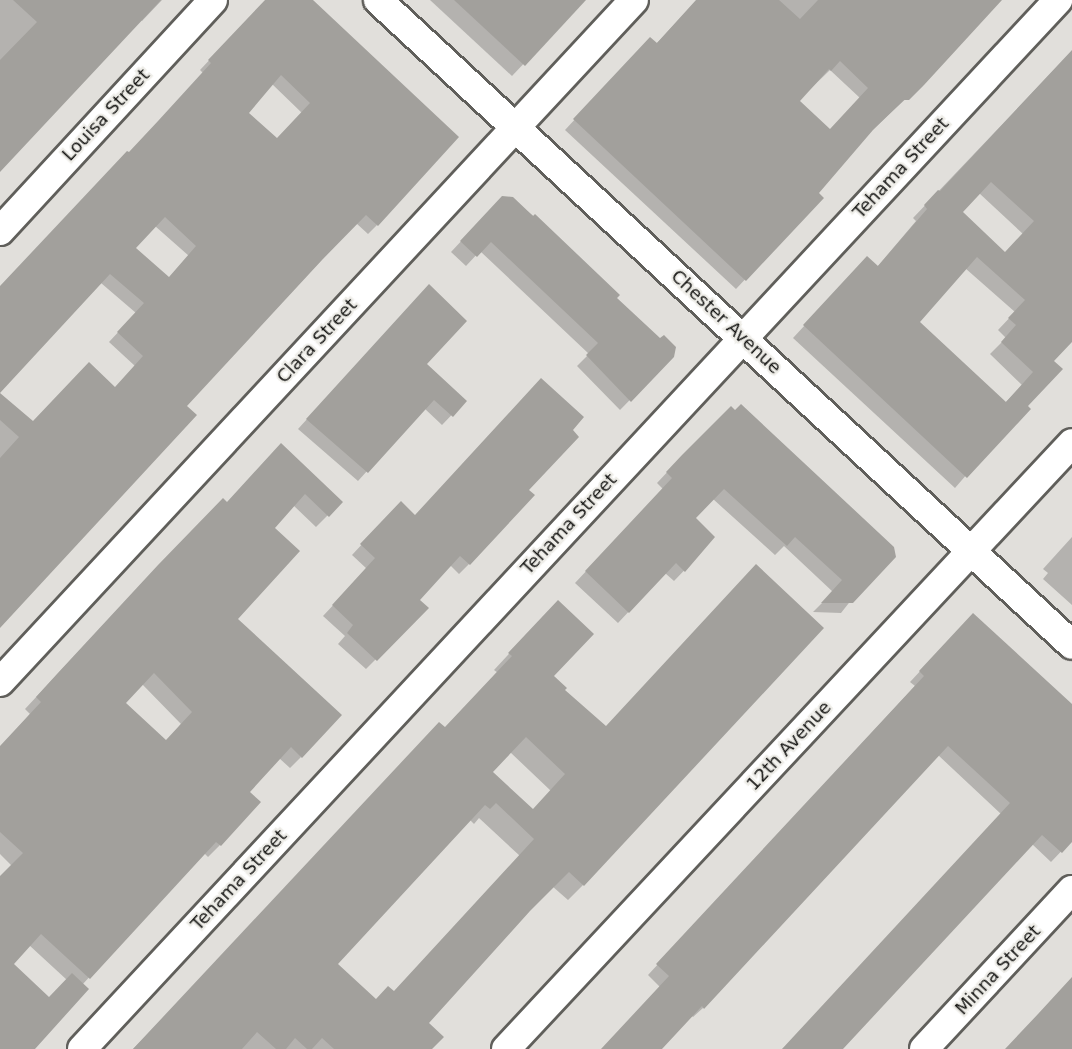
<!DOCTYPE html>
<html>
<head>
<meta charset="utf-8">
<style>
	body { margin:0 }
	#map { position:relative; width:1072px; height:1049px; overflow:hidden; background:#e1dfdb; font-family:"DejaVu Sans",sans-serif }
	div>[style] { position:absolute }
	.shadow>* { inset:0; background:#0003 }
	.building>* { inset:0; background:#a2a09c }
	.roads { filter:drop-shadow(2px 0 #605f5b) drop-shadow(-2px 0 #605f5b) drop-shadow(0 2px #605f5b) drop-shadow(0 -2px #605f5b) }
	.street>* { height:28px; margin:-14px; padding:0 14px; transform-origin:14px; border-radius:14px; background:#fff }
	span { translate:-50% -50%; white-space:nowrap; text-align:center; line-height:1.15; -webkit-text-stroke:4.5px #eeede8; paint-order:stroke }
	.street-label { font-size:18px; color:#131311 }
</style>
</head>
<body>
<div id="map">
	<div class="shadow">
		<div style="clip-path:polygon(0 0,162px 0,142px 21px,140px 19px,0 169px)"></div>
		<div style="clip-path:polygon(evenodd,266px 0,310px 0,377px 225px,368px 234px,356px 223px,185px 406px,0 625px,0 394px,33px 423px,115px 389px,135px 366px,109px 342px,136px 313px,101px 283px,0 391px,0 288px,129px 154px,203px 73px,200px 70px,266px 0,272px 84px,302px 113px,277px 140px,247px 113px,272px 84px,266px 0,155px 226px,189px 256px,169px 278px,134px 248px,155px 226px)"></div>
		<div style="clip-path:polygon(430px 0,584px 0,512px 76px)"></div>
		<div style="clip-path:polygon(evenodd,697px 0,1000px 0,923px 83px,872px 130px,817px 193px,822px 198px,736px 289px,565px 130px,641px 48px,656px 44px,697px 0,830px 70px,860px 98px,830px 131px,798px 101px,830px 70px)"></div>
		<div style="clip-path:polygon(evenodd,1072px 51px,1072px 339px,1051px 361px,1026px 406px,955px 488px,793px 338px,856px 270px,877px 267px,916px 221px,913px 218px,1072px 51px,979px 193px,1023px 234px,1004px 254px,960px 212px,979px 193px,1072px 51px,965px 268px,1015px 312px,998px 330px,1006px 338px,990px 354px,1022px 385px,1005px 403px,918px 322px,965px 268px)"></div>
		<div style="clip-path:polygon(513px 199px,544px 225px,673px 356px,620px 410px,577px 366px,589px 354px,480px 251px,466px 266px,451px 252px,492px 208px)"></div>
		<div style="clip-path:polygon(420px 295px,424px 364px,465px 401px,442px 425px,424px 408px,358px 481px,298px 429px)"></div>
		<div style="clip-path:polygon(evenodd,269px 457px,341px 502px,316px 527px,293px 505px,273px 529px,236px 619px,301px 757px,290px 768px,279px 758px,248px 792px,220px 845px,208px 857px,204px 853px,82px 985px,32px 1049px,0 1049px,0 878px,12px 866px,0 854px,0 748px,30px 714px,25px 709px,146px 579px,227px 503px,269px 457px,142px 684px,181px 724px,166px 742px,124px 703px,142px 684px,269px 457px,29px 945px,67px 980px,49px 999px,12px 964px,29px 945px)"></div>
		<div style="clip-path:polygon(672px 467px,893px 547px,841px 613px,813px 612px,833px 592px,784px 546px,775px 555px,713px 499px,694px 519px,699px 555px,674px 581px,665px 573px,618px 623px,575px 583px,663px 489px,657px 483px)"></div>
		<div style="clip-path:polygon(527px 490px,469px 564px,459px 574px,450px 565px,418px 600px,427px 608px,366px 669px,338px 644px,345px 636px,323px 616px,367px 569px,352px 555px,391px 513px,415px 516px)"></div>
		<div style="clip-path:polygon(1072px 537px,1072px 605px,1043px 579px,1048px 573px,1043px 569px)"></div>
		<div style="clip-path:polygon(evenodd,543px 617px,583px 885px,568px 900px,552px 886px,427px 1023px,430px 1049px,133px 1049px,444px 729px,498px 673px,494px 670px,543px 617px,510px 752px,551px 791px,532px 811px,491px 772px,510px 752px,543px 617px,479px 818px,520px 856px,394px 993px,376px 1001px,336px 964px,470px 820px,474px 824px,479px 818px)"></div>
		<div style="clip-path:polygon(963px 625px,1072px 709px,1072px 840px,1051px 862px,1032px 844px,841px 1049px,785px 1049px,1001px 814px,938px 755px,703px 1008px,693px 1017px,691px 1015px,660px 1049px,602px 1049px,660px 987px,648px 975px,915px 686px,910px 682px)"></div>
	</div>
	<div class="building">
		<div style="clip-path:polygon(13px 0,161px 0,0 172px,0 60px,37px 22px)"></div>
		<div style="clip-path:polygon(evenodd,265px 0,313px 0,459px 137px,378px 226px,366px 215px,322px 260px,187px 406px,197px 415px,0 628px,0 458px,19px 437px,0 420px,0 286px,127px 151px,129px 152px,158px 121px,211px 63px,208px 60px,265px 0,281px 75px,310px 103px,277px 138px,249px 113px,281px 75px,265px 0,165px 217px,196px 246px,169px 277px,136px 248px,165px 217px,265px 0,110px 274px,144px 303px,117px 332px,143px 356px,115px 387px,89px 362px,33px 421px,0 393px,110px 274px)"></div>
		<div style="clip-path:polygon(454px 0,586px 0,525px 66px)"></div>
		<div style="clip-path:polygon(evenodd,696px 0,779px 0,800px 19px,818px 0,1002px 0,924px 85px,909px 100px,904px 100px,873px 130px,819px 193px,824px 198px,746px 281px,573px 119px,650px 37px,657px 43px,696px 0,840px 61px,868px 88px,830px 129px,800px 101px,829px 69px,831px 71px,840px 61px)"></div>
		<div style="clip-path:polygon(evenodd,1072px 50px,1072px 342px,1054px 361px,1063px 369px,1028px 406px,1031px 409px,967px 478px,803px 325px,867px 256px,878px 266px,927px 209px,924px 205px,938px 190px,940px 191px,1072px 50px,991px 182px,1034px 221px,1005px 252px,963px 212px,991px 182px,1072px 50px,977px 257px,1025px 300px,1008px 318px,1016px 325px,1001px 342px,1033px 372px,1006px 402px,920px 322px,977px 257px)"></div>
		<div style="clip-path:polygon(502px 196px,513px 197px,533px 216px,535px 214px,620px 295px,617px 298px,660px 338px,664px 335px,676px 347px,674px 357px,631px 402px,586px 355px,598px 343px,491px 242px,477px 257px,460px 241px)"></div>
		<div style="clip-path:polygon(429px 284px,467px 321px,427px 364px,467px 401px,453px 417px,434px 400px,368px 473px,306px 419px)"></div>
		<div style="clip-path:polygon(541px 378px,584px 417px,573px 430px,579px 437px,529px 490px,535px 495px,470px 565px,460px 556px,420px 600px,429px 608px,377px 661px,347px 633px,353px 625px,332px 605px,375px 558px,360px 544px,401px 501px,415px 515px)"></div>
		<div style="clip-path:polygon(741px 404px,894px 547px,896px 557px,853px 603px,821px 603px,842px 580px,795px 537px,787px 546px,724px 489px,696px 518px,715px 537px,685px 572px,676px 563px,629px 613px,585px 571px,672px 478px,666px 472px,682px 455px,731px 406px,735px 410px)"></div>
		<div style="clip-path:polygon(evenodd,281px 443px,343px 502px,329px 517px,305px 494px,275px 528px,300px 551px,238px 619px,342px 715px,302px 758px,291px 747px,250px 792px,261px 802px,221px 846px,216px 842px,90px 979px,41px 934px,14px 964px,49px 997px,72px 973px,89px 989px,35px 1049px,0 1049px,0 876px,23px 853px,0 832px,0 746px,41px 702px,36px 697px,57px 674px,158px 565px,223px 498px,227px 502px,281px 443px,154px 673px,192px 712px,166px 740px,126px 703px,154px 673px)"></div>
		<div style="clip-path:polygon(evenodd,756px 564px,824px 628px,584px 886px,569px 872px,530px 911px,429px 1023px,444px 1037px,432px 1049px,334px 1049px,322px 1038px,312px 1049px,307px 1049px,295px 1038px,286px 1049px,276px 1049px,257px 1032px,242px 1049px,133px 1049px,439px 722px,445px 727px,512px 656px,508px 653px,558px 600px,594px 634px,554px 676px,567px 688px,565px 690px,606px 726px,756px 564px,526px 737px,565px 774px,533px 809px,493px 772px,526px 737px,756px 564px,496px 803px,534px 839px,394px 991px,388px 986px,376px 999px,338px 964px,485px 805px,490px 809px,496px 803px)"></div>
		<div style="clip-path:polygon(973px 613px,1072px 704px,1072px 842px,1062px 853px,1042px 835px,843px 1049px,782px 1049px,1010px 803px,948px 746px,704px 1009px,702px 1006px,662px 1049px,601px 1049px,669px 976px,656px 964px,924px 676px,919px 671px)"></div>
		<div style="clip-path:polygon(1072px 977px,1072px 1049px,1005px 1049px,1038px 1014px)"></div>
	</div>
	<div class="roads">
		<div class="street">
			<div style="left:378px;top:0;width:947px;rotate:42.9deg"></div>
			<div style="left:0;top:231px;width:314px;rotate:-47.3deg"></div>
			<div style="left:0;top:682px;width:931px;rotate:-47.09deg"></div>
			<div style="left:82px;top:1049px;width:1433px;rotate:-47.06deg"></div>
			<div style="left:506px;top:1049px;width:829px;rotate:-46.95deg"></div>
			<div style="left:924px;top:1049px;width:217px;rotate:-47.1deg"></div>
		</div>
	</div>
	<div class="street-label">
		<span style="left:106px;top:115px;rotate:-47deg">Louisa Street</span>
		<span style="left:901px;top:168px;rotate:-47deg">Tehama Street</span>
		<span style="left:726px;top:322px;rotate:43deg">Chester Avenue</span>
		<span style="left:317px;top:341px;rotate:-47deg">Clara Street</span>
		<span style="left:569px;top:524px;rotate:-47deg">Tehama Street</span>
		<span style="left:789px;top:746px;rotate:-47deg">12th Avenue</span>
		<span style="left:239px;top:880px;rotate:-47deg">Tehama Street</span>
		<span style="left:998px;top:970px;rotate:-47deg">Minna Street</span>
	</div>
</div>
</body>
</html>
